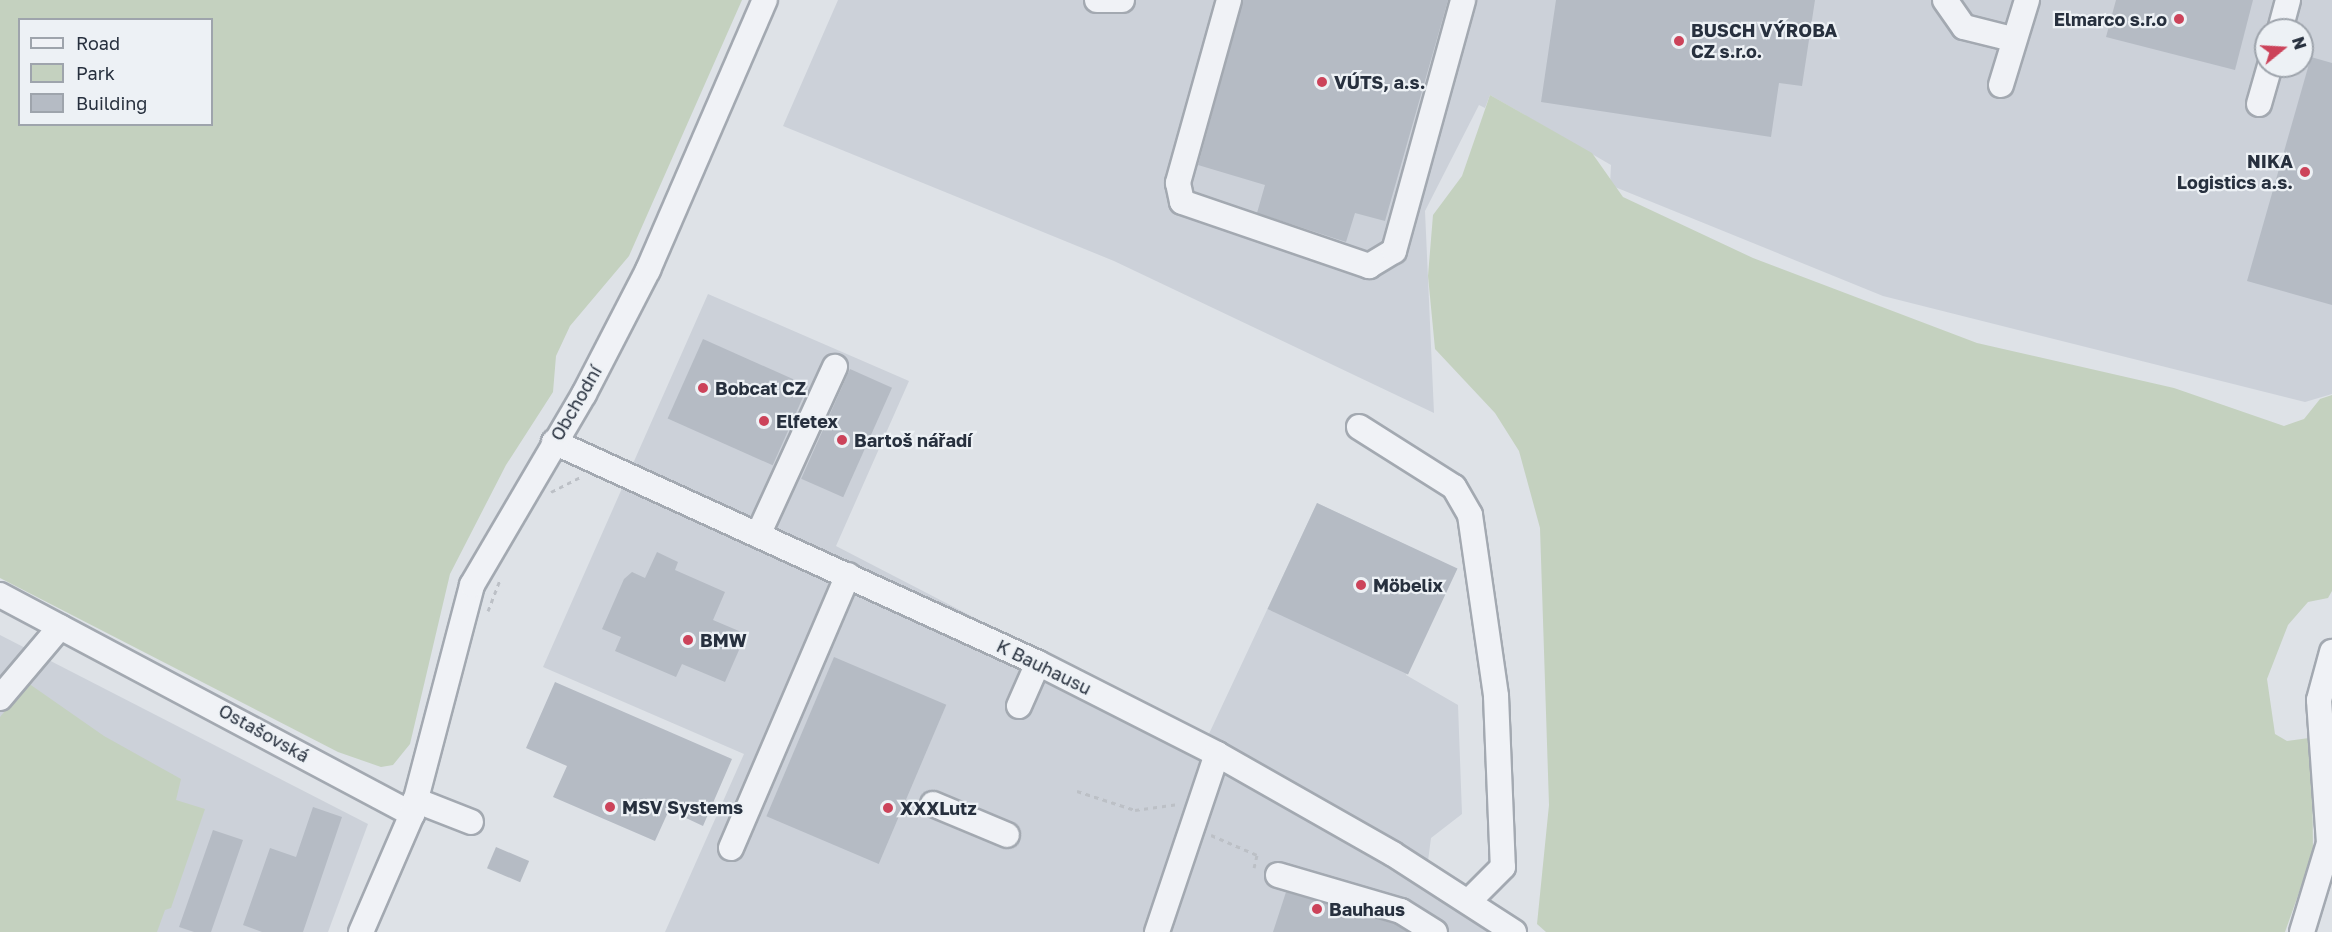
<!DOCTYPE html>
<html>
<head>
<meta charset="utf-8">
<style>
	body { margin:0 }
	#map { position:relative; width:2332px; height:932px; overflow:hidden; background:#dee2e7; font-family:"Golos Text",sans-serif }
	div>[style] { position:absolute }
	.built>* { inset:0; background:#ccd1d9 }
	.green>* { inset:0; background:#c4d1bf }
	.building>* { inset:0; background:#b5bbc4; transform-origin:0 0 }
	.path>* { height:3px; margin-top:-1.5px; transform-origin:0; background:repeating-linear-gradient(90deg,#bcc0c6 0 4.5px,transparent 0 9px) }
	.roads { filter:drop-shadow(2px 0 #a3a9b1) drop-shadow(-2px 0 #a3a9b1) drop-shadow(0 2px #a3a9b1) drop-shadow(0 -2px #a3a9b1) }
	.minor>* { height:24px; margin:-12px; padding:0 12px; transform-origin:12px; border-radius:12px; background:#f0f2f6 }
	.dots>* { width:16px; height:16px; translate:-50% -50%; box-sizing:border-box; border:3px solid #edf1f5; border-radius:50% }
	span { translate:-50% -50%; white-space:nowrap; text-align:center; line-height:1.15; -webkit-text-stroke:4.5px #edf1f5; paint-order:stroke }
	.poi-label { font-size:18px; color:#27303e; font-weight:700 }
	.right { translate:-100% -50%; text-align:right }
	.left { translate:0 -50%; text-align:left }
	.street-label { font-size:18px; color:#27303e }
	.legend { position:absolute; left:18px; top:18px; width:195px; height:108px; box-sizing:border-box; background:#edf1f5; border:2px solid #9ea4ac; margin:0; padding:8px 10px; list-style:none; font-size:18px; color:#27303e }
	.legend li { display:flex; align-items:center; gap:12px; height:30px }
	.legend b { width:30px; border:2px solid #9ea4ac }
	.north { position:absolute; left:2254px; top:18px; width:60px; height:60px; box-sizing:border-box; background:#edf1f5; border:2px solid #9ea4ac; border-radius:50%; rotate:72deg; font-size:16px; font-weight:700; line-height:24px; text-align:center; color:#27303e }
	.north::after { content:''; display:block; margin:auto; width:21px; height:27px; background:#cc435a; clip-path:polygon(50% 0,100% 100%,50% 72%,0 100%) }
</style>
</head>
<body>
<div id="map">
	<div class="built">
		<div style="clip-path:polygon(evenodd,838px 0,2332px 0,2332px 394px,2305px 402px,1883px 296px,1610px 185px,1611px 165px,1490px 95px,1485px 108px,1479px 105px,1425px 211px,1434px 413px,1114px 261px,783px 126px,838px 0,2266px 30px,2302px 30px,2302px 66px,2266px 66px,2266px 30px)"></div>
		<div style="clip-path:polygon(708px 294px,909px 381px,836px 546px,1207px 738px,1317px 503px,1457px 569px,1406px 675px,1458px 705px,1462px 814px,1431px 838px,1428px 861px,1523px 932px,665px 932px,744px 754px,543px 667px)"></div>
		<div style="clip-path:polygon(0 635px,368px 824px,328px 932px,0 932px)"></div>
	</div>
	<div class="green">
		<div style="clip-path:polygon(evenodd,0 0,742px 0,629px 256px,570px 326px,556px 356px,553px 392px,506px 465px,450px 574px,410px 744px,393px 765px,381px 767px,338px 752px,0 578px,0 0,20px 20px,212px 20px,212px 124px,20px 124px,20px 20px)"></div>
		<div style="clip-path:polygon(1490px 95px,1592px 153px,1623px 197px,1753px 258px,1977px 343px,2174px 388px,2284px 426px,2304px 419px,2320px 399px,2332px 395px,2332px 591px,2328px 598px,2308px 602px,2288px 625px,2267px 679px,2275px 734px,2287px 741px,2309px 738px,2312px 746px,2313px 853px,2285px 932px,1546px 932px,1537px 924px,1549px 805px,1540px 528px,1519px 451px,1495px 413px,1435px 349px,1428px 276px,1433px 215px,1462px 176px)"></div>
		<div style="clip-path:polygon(28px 683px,104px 736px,181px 779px,176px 800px,205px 809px,171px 908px,165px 910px,157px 932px,0 932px,0 717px)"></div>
	</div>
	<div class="building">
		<div style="clip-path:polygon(1243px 0,1448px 0,1385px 221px,1355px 213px,1346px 242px,1257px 213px,1265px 185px,1198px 165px)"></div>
		<div style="clip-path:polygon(1556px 0,1815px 0,1802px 86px,1779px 83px,1771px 137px,1541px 102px)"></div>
		<div style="clip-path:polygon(2116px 0,2253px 0,2235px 70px,2106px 37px)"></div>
		<div style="clip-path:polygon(2311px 57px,2332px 63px,2332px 305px,2247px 281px)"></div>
		<div style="left:703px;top:339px;width:115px;height:87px;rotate:24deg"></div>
		<div style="left:850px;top:369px;width:46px;height:120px;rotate:24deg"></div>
		<div style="left:1317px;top:503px;width:155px;height:117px;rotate:25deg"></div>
		<div style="clip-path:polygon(657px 552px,678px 562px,675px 570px,725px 592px,713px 620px,746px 634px,725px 682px,682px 664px,676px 677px,615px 651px,621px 637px,602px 629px,624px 579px,632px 572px,645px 578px)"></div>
		<div style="left:834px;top:657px;width:122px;height:173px;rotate:23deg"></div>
		<div style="clip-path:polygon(555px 682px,732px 759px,703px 826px,669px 810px,655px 841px,553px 797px,567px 766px,526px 748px)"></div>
		<div style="clip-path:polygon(313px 807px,342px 817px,303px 932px,262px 932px,243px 925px,270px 848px,296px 857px)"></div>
		<div style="clip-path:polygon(213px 830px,243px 840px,211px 932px,194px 932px,179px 927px)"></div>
		<div style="left:496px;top:847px;width:36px;height:23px;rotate:23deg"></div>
		<div style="clip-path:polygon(1286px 892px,1395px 924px,1408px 932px,1273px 932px)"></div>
	</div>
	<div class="path">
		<div style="left:551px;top:492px;width:33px;rotate:-27deg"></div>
		<div style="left:488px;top:611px;width:33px;rotate:-69deg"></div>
		<div style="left:1077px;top:791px;width:61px;rotate:18.1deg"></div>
		<div style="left:1135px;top:810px;width:44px;rotate:-7.8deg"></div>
		<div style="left:1211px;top:835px;width:50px;rotate:23.5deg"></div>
		<div style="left:1257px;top:855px;width:13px;rotate:103deg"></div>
	</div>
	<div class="roads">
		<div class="minor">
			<div style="left:1097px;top:0;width:25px"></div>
			<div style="left:1229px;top:0;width:190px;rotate:105.6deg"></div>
			<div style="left:1178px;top:183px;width:19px;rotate:78deg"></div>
			<div style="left:1182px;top:202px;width:198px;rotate:18.9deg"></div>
			<div style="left:1369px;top:266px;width:29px;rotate:-31deg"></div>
			<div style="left:1394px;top:251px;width:260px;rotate:-74.6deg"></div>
			<div style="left:1945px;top:0;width:33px;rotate:55deg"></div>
			<div style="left:1964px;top:27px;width:49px;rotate:14deg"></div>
			<div style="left:2280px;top:30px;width:31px;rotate:-75deg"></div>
			<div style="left:2001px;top:85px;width:89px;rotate:-73deg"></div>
			<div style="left:2259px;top:104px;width:40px;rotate:-74deg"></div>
			<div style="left:1359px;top:427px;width:112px;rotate:32.3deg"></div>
			<div style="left:1454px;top:487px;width:32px;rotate:60deg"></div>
			<div style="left:1470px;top:515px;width:183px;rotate:81.8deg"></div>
			<div style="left:1496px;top:696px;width:171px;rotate:87.7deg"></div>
			<div style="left:1503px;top:867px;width:48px;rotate:135deg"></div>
			<div style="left:554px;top:442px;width:532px;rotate:24.54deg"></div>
			<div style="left:1038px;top:663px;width:201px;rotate:26.9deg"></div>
			<div style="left:1217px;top:754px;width:202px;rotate:29.6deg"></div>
			<div style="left:1393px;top:854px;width:144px;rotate:32.8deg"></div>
			<div style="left:758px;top:535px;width:185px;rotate:-65.4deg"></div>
			<div style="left:0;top:595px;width:467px;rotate:28deg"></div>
			<div style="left:0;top:698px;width:93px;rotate:-49.8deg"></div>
			<div style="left:1019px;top:706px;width:47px;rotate:-66.2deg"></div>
			<div style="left:415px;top:800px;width:60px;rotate:21.4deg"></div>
			<div style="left:933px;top:804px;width:80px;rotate:22.7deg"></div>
			<div style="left:731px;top:848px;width:297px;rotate:-66.8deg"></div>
			<div style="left:1278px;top:875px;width:128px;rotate:16.3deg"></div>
			<div style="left:1401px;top:911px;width:40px;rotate:32deg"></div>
			<div style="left:361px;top:932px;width:129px;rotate:-66.6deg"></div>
			<div style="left:412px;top:814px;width:237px;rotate:-75.3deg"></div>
			<div style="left:472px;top:585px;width:221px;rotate:-59.6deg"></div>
			<div style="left:584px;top:394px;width:140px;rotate:-62.7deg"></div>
			<div style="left:648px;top:270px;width:294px;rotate:-66.6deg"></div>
			<div style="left:1157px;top:932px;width:188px;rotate:-71.4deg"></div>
			<div style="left:2302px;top:932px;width:93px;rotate:-73.1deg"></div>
			<div style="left:2329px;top:843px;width:143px;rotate:-94deg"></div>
			<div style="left:2319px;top:700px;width:50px;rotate:-74.8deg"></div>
		</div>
	</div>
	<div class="dots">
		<div style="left:2179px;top:19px;background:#cc435a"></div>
		<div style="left:1679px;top:41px;background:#cc435a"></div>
		<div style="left:1322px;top:82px;background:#cc435a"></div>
		<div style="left:2305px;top:172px;background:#cc435a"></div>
		<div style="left:703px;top:388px;background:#cc435a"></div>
		<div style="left:764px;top:421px;background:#cc435a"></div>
		<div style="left:842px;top:440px;background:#cc435a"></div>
		<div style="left:1361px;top:585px;background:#cc435a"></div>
		<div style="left:688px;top:640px;background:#cc435a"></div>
		<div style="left:610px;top:807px;background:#cc435a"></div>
		<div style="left:888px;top:808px;background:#cc435a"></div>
		<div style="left:1317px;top:909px;background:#cc435a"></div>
	</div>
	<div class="poi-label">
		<span class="right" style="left:2167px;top:19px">Elmarco s.r.o</span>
		<span class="left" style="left:1691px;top:41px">BUSCH VÝROBA<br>CZ s.r.o.</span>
		<span class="left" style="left:1334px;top:82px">VÚTS, a.s.</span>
		<span class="right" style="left:2293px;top:172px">NIKA<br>Logistics a.s.</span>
		<span class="left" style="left:715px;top:388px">Bobcat CZ</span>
		<span class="left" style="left:776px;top:421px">Elfetex</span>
		<span class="left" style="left:854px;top:440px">Bartoš nářadí</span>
		<span class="left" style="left:1373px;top:585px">Möbelix</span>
		<span class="left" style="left:700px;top:640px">BMW</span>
		<span class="left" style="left:622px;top:807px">MSV Systems</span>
		<span class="left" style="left:900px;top:808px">XXXLutz</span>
		<span class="left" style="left:1329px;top:909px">Bauhaus</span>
	</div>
	<div class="street-label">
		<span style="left:576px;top:403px;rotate:-60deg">Obchodní</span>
		<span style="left:1044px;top:667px;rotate:26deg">K Bauhausu</span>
		<span style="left:264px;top:733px;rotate:29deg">Ostašovská</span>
	</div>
	<ul class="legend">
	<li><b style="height:8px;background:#f0f2f6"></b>Road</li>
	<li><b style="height:16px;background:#c4d1bf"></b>Park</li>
	<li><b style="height:16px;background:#b5bbc4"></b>Building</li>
	</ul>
	<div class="north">N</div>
</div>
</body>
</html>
